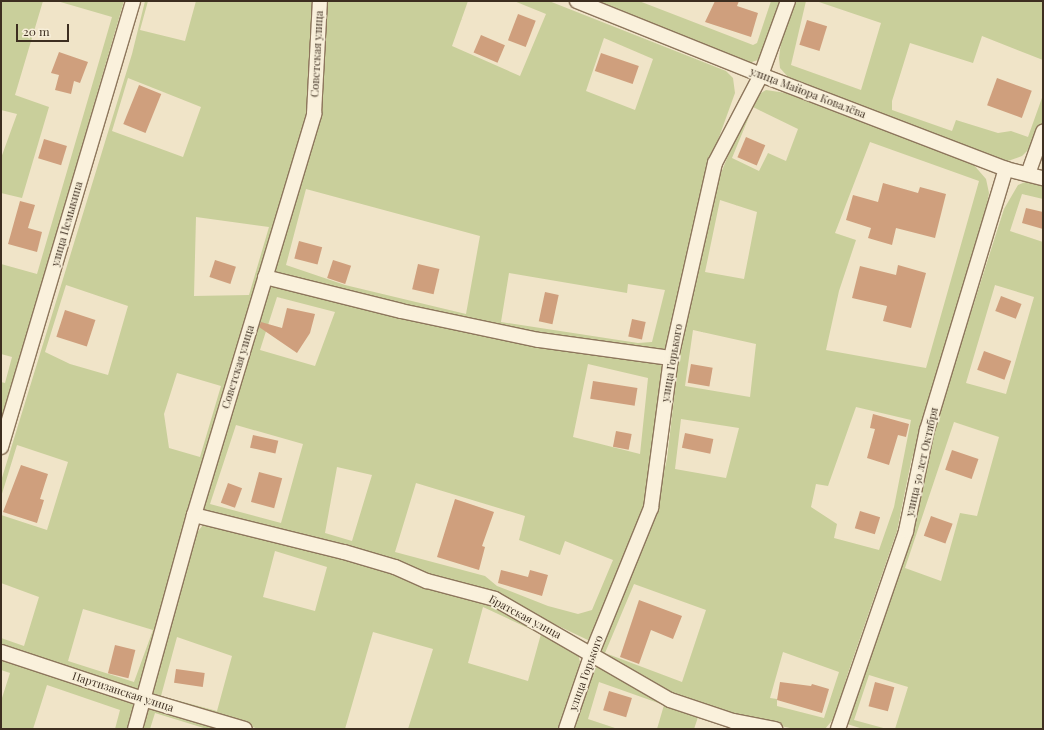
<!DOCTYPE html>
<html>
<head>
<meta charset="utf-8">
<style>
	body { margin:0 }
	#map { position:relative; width:1044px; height:730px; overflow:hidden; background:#f0e4c8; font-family:"Playfair Display",serif }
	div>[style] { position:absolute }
	.green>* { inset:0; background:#c9cf9b }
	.building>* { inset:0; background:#cf9f7d; transform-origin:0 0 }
	.roads { filter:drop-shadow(1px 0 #8d765c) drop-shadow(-1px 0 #8d765c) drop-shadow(0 1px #8d765c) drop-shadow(0 -1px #8d765c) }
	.minor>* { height:14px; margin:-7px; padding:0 7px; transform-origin:7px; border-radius:7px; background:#faf1dc }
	span { translate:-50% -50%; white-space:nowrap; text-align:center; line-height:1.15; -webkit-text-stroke:3.5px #f7eed8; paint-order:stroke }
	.street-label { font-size:11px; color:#3d2e20 }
	.frame { position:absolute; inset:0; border:2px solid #3d2e20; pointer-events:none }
	.scale { position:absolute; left:16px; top:24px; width:53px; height:18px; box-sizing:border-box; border:2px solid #3d2e20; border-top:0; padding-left:5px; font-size:12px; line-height:14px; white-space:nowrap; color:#3d2e20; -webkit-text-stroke:3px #f7eed8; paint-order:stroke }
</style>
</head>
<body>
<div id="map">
	<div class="green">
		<div style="clip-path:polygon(1px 1px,43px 1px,15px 95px,49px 107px,22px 198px,1px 193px,1px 158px,17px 114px,1px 110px)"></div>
		<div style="clip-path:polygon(57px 1px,124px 1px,1px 423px,1px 382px,5px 383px,12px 357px,1px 354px,1px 264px,37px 274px,112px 17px)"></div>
		<div style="clip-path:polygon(evenodd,145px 1px,148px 1px,140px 30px,185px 41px,196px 1px,317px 1px,307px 118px,141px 692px,1px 645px,1px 638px,24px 646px,39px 597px,1px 583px,1px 515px,47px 530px,68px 462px,17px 445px,1px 497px,1px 481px,132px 54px,145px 1px,128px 78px,201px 107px,183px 157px,112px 131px,128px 78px,145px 1px,196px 217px,269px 227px,249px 295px,194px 296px,196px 217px,145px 1px,66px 285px,128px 306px,108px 375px,70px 364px,45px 352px,66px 285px,145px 1px,177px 373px,221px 386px,200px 457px,169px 448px,164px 414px,177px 373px,145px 1px,83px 609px,153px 630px,134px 682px,68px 661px,83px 609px)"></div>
		<div style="clip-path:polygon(evenodd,326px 1px,468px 1px,452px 46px,520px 76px,546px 14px,514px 1px,549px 1px,726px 71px,733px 78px,735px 93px,718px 140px,709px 173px,668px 351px,540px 336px,271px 275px,316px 114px,325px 49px,326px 1px,604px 38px,653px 59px,635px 110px,586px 91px,604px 38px,326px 1px,306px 189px,480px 236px,466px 314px,345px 285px,286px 265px,306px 189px,326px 1px,509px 273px,627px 293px,628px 284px,665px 290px,652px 342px,638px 343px,501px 322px,509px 273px)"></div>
		<div style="clip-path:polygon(592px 1px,639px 1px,753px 45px,757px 43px,771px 1px,782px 1px,761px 59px,749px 63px)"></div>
		<div style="clip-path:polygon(795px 1px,806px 1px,791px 65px,861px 90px,881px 23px,816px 1px,1043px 1px,1043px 60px,982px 36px,973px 63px,910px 43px,892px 101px,892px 110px,952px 131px,956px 120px,998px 133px,1011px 131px,1028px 137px,1043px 95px,1043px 122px,1031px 147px,1022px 156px,1008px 161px,995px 158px,788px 77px,780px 68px,779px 58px,781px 42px)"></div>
		<div style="clip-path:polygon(evenodd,766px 90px,786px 93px,973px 164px,986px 179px,989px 193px,983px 227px,911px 462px,897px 531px,848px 673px,835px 717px,825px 729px,795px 729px,731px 716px,668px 695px,597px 653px,651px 526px,667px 459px,682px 328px,716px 185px,752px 98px,766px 90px,753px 107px,798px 129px,786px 161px,768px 153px,759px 171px,732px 158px,753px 107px,766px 90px,870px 142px,979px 181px,926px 368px,826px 350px,839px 291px,856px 240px,835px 233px,870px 142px,766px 90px,720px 200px,757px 212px,744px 279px,705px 272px,720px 200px,766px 90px,693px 330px,756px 344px,750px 397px,685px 386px,693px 330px,766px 90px,856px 407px,911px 420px,894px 507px,879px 550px,834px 538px,837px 524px,811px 507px,816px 484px,828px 486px,856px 407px,766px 90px,681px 419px,739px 428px,726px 478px,675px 469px,681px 419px,766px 90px,634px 584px,706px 610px,682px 682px,605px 653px,634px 584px,766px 90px,783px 652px,839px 672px,824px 718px,777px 706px,777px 699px,770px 698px,783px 652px)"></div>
		<div style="clip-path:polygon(evenodd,1030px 180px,1043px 184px,1043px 199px,1022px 194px,1010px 231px,1043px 242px,1043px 729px,895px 729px,908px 687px,869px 675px,854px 720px,887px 729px,863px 729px,844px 723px,914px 531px,929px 444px,1004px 209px,1018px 185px,1030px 180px,995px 285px,1034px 297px,1006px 394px,966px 383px,995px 285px,1030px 180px,954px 422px,999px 437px,977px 516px,960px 513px,941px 581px,905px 568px,954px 422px)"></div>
		<div style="clip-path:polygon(evenodd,270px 283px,666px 361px,648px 503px,590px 641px,472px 585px,430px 579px,199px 513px,270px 283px,277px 297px,335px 312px,315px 366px,260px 350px,277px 297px,270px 283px,588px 364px,648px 378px,640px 454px,573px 437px,588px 364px,270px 283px,236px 425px,303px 444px,281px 523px,210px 504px,236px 425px,270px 283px,337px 467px,372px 475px,352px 541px,325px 533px,337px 467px,270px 283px,416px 483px,525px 516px,519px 540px,560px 555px,565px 541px,613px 560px,592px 610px,578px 614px,548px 606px,497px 586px,485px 576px,395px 552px,416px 483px)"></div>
		<div style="clip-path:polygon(evenodd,213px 524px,345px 555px,491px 601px,578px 654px,580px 662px,561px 729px,408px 729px,433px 649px,373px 632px,345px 729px,259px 729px,150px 696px,195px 535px,203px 525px,213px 524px,275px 551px,327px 567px,315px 611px,263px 597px,275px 551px,213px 524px,483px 607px,541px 634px,528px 681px,468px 663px,483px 607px,213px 524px,177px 637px,232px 656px,217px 711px,161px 696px,177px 637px)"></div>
		<div style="clip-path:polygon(1px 655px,137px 702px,129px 729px,115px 729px,120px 710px,47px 685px,33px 729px,1px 729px,1px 701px,10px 673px,1px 670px)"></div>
		<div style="clip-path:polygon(593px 664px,617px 677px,755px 729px,735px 729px,698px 717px,694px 729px,657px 729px,664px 705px,599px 682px,588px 719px,618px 729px,571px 729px)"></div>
		<div style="clip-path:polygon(148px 704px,233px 729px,207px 729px,155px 713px,150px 729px,140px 729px)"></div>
	</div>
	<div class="building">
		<div style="clip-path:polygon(715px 1px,739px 1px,737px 6px,758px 13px,751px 37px,705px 22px)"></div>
		<div style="left:518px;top:14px;width:19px;height:28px;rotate:21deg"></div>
		<div style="left:807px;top:20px;width:21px;height:26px;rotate:17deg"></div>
		<div style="left:481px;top:35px;width:26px;height:19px;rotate:23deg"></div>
		<div style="clip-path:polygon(59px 52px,88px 62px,80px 83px,74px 81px,71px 94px,55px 90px,59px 75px,51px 73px)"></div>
		<div style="left:601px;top:53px;width:40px;height:19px;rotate:19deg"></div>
		<div style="left:997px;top:78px;width:37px;height:29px;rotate:20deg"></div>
		<div style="left:139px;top:85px;width:24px;height:42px;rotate:22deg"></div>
		<div style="left:746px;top:137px;width:21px;height:22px;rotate:23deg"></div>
		<div style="left:44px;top:139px;width:24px;height:20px;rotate:17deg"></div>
		<div style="clip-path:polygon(883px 183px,918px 193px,920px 187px,946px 194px,935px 238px,896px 228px,892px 245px,868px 238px,871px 228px,846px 220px,853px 195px,878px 202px)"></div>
		<div style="clip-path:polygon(20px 201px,35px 205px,28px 228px,42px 232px,37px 252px,8px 244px)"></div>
		<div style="clip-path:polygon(1026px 208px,1043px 212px,1043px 229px,1022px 223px)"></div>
		<div style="left:299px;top:241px;width:24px;height:18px;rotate:15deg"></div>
		<div style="left:215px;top:260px;width:22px;height:18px;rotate:18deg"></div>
		<div style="left:333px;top:260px;width:19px;height:19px;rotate:18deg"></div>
		<div style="left:418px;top:264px;width:22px;height:26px;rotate:13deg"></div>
		<div style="clip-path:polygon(898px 265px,926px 273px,911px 328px,883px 321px,887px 306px,852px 298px,860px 266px,896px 275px)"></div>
		<div style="left:545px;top:292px;width:14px;height:30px;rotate:12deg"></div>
		<div style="left:1001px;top:296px;width:22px;height:16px;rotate:21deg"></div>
		<div style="clip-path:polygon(287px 308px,315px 314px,310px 333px,297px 353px,259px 327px,261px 322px,282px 328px)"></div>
		<div style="left:65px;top:310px;width:32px;height:28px;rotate:18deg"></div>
		<div style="left:632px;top:319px;width:14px;height:18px;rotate:12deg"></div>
		<div style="left:984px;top:351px;width:29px;height:20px;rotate:20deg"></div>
		<div style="left:691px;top:364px;width:22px;height:19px;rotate:10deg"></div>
		<div style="left:593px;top:381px;width:45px;height:18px;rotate:9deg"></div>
		<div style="clip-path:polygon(873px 414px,909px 424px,906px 437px,898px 435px,889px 465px,867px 458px,875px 429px,870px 428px)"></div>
		<div style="left:616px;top:431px;width:16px;height:16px;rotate:11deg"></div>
		<div style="left:685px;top:433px;width:29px;height:15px;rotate:12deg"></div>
		<div style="left:253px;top:435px;width:26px;height:13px;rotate:13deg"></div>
		<div style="left:952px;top:450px;width:28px;height:21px;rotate:19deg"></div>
		<div style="clip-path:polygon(21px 465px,48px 474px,40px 499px,44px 500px,37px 523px,3px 512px)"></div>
		<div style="left:259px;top:472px;width:24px;height:31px;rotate:15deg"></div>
		<div style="left:228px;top:483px;width:15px;height:21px;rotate:20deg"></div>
		<div style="clip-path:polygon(455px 499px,494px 512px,482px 546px,485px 547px,479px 570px,437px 557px)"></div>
		<div style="left:860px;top:511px;width:21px;height:18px;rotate:17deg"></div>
		<div style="left:931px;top:516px;width:23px;height:21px;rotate:20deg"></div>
		<div style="clip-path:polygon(501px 570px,528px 577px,530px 570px,548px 575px,542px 596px,498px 583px)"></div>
		<div style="clip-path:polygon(639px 600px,682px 616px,673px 639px,651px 630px,639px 664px,620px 657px)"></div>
		<div style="left:115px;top:645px;width:21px;height:29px;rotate:14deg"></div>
		<div style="left:176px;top:669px;width:29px;height:14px;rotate:8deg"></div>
		<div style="clip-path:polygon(780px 682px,811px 686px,812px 684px,829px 689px,822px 713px,777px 700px)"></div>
		<div style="left:875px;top:682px;width:20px;height:25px;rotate:15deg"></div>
		<div style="left:609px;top:691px;width:24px;height:20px;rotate:17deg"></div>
	</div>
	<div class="roads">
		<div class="minor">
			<div style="left:577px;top:1px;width:198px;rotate:21.9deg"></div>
			<div style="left:761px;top:75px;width:262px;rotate:21deg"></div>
			<div style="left:1006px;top:169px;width:38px;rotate:14deg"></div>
			<div style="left:1028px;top:174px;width:45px;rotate:-70.3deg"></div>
			<div style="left:265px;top:277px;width:140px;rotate:14deg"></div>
			<div style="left:401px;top:311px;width:141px;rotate:11.9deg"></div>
			<div style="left:539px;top:340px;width:133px;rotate:7.8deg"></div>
			<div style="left:1px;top:447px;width:465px;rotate:-73.5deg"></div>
			<div style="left:194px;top:515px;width:154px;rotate:13.9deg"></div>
			<div style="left:344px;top:552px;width:53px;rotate:16.4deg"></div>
			<div style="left:395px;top:567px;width:35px;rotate:24deg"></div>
			<div style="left:427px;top:581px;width:70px;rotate:14.8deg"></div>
			<div style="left:495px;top:599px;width:202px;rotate:30deg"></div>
			<div style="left:670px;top:700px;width:66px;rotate:18.4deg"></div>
			<div style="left:733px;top:721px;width:43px;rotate:10.8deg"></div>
			<div style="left:1px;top:652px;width:150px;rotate:18.3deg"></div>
			<div style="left:143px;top:699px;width:106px;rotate:16.4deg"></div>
			<div style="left:135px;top:729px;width:222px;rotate:-74.6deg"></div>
			<div style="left:194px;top:515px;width:419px;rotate:-73.3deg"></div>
			<div style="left:314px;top:114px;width:113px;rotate:-87deg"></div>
			<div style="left:566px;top:729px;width:80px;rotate:-71.1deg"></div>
			<div style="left:592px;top:653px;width:157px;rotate:-67.9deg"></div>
			<div style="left:651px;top:508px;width:151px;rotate:-82.4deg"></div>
			<div style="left:671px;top:358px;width:200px;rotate:-77.3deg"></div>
			<div style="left:715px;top:163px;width:99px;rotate:-62.4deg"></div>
			<div style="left:761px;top:75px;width:79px;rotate:-70deg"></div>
			<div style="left:838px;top:729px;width:209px;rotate:-71deg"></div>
			<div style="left:906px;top:531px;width:103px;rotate:-78.3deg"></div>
			<div style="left:927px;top:430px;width:273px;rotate:-73.2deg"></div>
		</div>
	</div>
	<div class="street-label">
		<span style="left:317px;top:54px;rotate:-87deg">Советская улица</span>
		<span style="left:808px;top:93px;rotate:21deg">улица Майора Ковалёва</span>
		<span style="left:67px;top:224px;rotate:-74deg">улица Немыкина</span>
		<span style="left:672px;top:363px;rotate:-80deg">улица Горького</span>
		<span style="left:238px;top:367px;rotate:-73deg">Советская улица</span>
		<span style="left:922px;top:462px;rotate:-77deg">улица 50 лет Октября</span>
		<span style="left:525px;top:617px;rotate:28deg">Братская улица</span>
		<span style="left:586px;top:673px;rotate:-70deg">улица Горького</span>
		<span style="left:123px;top:692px;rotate:18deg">Партизанская улица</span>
	</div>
	<div class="frame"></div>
	<div class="scale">20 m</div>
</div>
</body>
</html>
